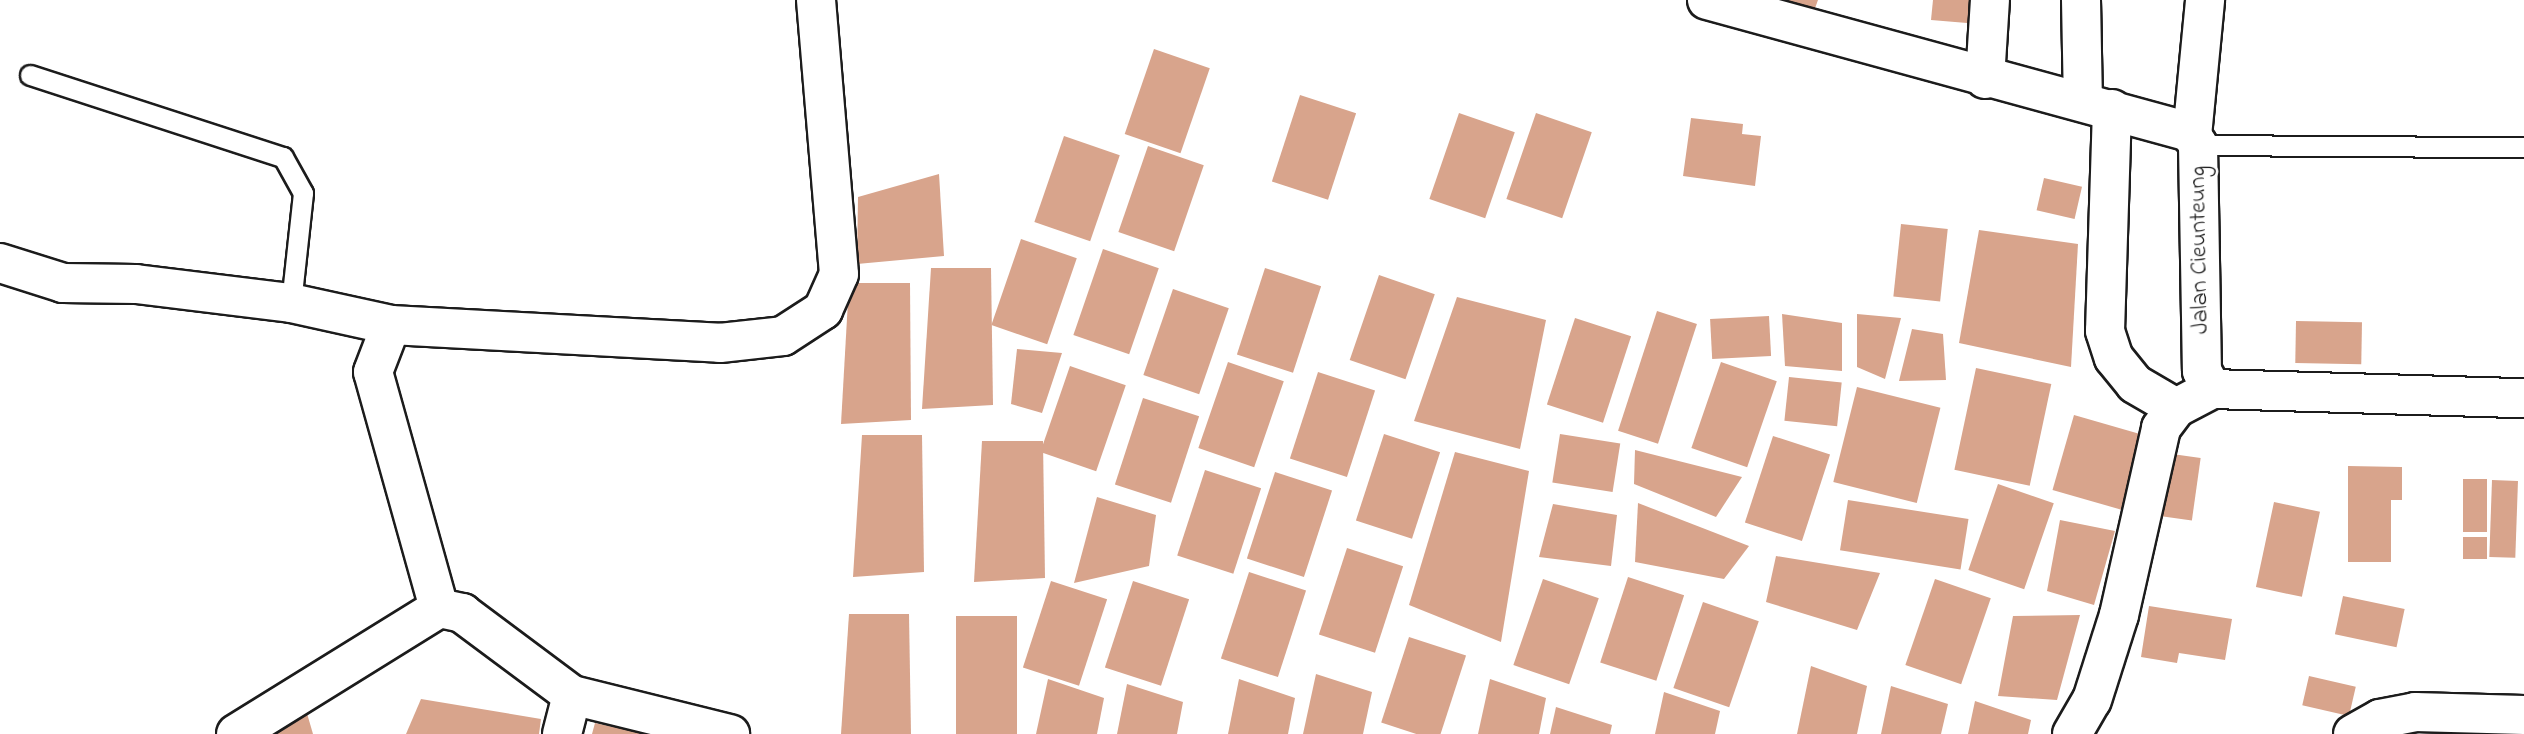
<!DOCTYPE html>
<html>
<head>
<meta charset="utf-8">
<style>
	body { margin:0 }
	#map { position:relative; width:2524px; height:734px; overflow:hidden; background:#fff; font-family:"Indie Flower",sans-serif }
	div>[style] { position:absolute }
	.building>* { inset:0; background:#d8a48c; transform-origin:0 0 }
	.roads { filter:drop-shadow(2px 0 #1c1c1c) drop-shadow(-2px 0 #1c1c1c) drop-shadow(0 2px #1c1c1c) drop-shadow(0 -2px #1c1c1c) }
	.lane>* { height:19px; margin:-9.5px; padding:0 9.5px; transform-origin:9.5px; border-radius:9.5px; background:#fff }
	.street>* { height:38px; margin:-19px; padding:0 19px; transform-origin:19px; border-radius:19px; background:#fff }
	.secondary>* { height:38px; margin:-19px; padding:0 19px; transform-origin:19px; border-radius:19px; background:#fff }
	span { translate:-50% -50%; white-space:nowrap; text-align:center; line-height:1.15; -webkit-text-stroke:5px #fff; paint-order:stroke }
	.street-label { font-size:24px; color:#1c1c1c }
</style>
</head>
<body>
<div id="map">
	<div class="building">
		<div style="clip-path:polygon(1782px 0,1818px 0,1814px 11px)"></div>
		<div style="clip-path:polygon(1933px 0,1981px 0,1979px 24px,1931px 20px)"></div>
		<div style="left:1154px;top:49px;width:59px;height:90px;rotate:19deg"></div>
		<div style="left:1300px;top:95px;width:59px;height:91px;rotate:18deg"></div>
		<div style="left:1459px;top:113px;width:59px;height:91px;rotate:19deg"></div>
		<div style="left:1536px;top:113px;width:59px;height:91px;rotate:19deg"></div>
		<div style="clip-path:polygon(1691px 118px,1743px 124px,1742px 134px,1761px 136px,1755px 186px,1683px 176px)"></div>
		<div style="left:1064px;top:136px;width:59px;height:91px;rotate:19deg"></div>
		<div style="left:1148px;top:146px;width:59px;height:91px;rotate:19deg"></div>
		<div style="clip-path:polygon(939px 174px,944px 256px,857px 264px,858px 197px)"></div>
		<div style="left:2044px;top:178px;width:39px;height:33px;rotate:13deg"></div>
		<div style="left:1901px;top:224px;width:47px;height:73px;rotate:6deg"></div>
		<div style="clip-path:polygon(1979px 230px,2078px 244px,2071px 367px,1959px 343px)"></div>
		<div style="left:1021px;top:239px;width:59px;height:91px;rotate:19deg"></div>
		<div style="left:1103px;top:249px;width:59px;height:91px;rotate:19deg"></div>
		<div style="clip-path:polygon(931px 268px,991px 268px,993px 405px,922px 409px)"></div>
		<div style="left:1265px;top:268px;width:59px;height:91px;rotate:18deg"></div>
		<div style="left:1379px;top:275px;width:59px;height:90px;rotate:19deg"></div>
		<div style="clip-path:polygon(849px 283px,910px 283px,911px 420px,841px 424px)"></div>
		<div style="left:1173px;top:289px;width:59px;height:91px;rotate:19deg"></div>
		<div style="clip-path:polygon(1457px 297px,1546px 320px,1520px 449px,1414px 421px)"></div>
		<div style="left:1657px;top:311px;width:42px;height:126px;rotate:18deg"></div>
		<div style="clip-path:polygon(1782px 314px,1842px 323px,1842px 371px,1785px 366px)"></div>
		<div style="clip-path:polygon(1857px 314px,1901px 318px,1885px 379px,1857px 367px)"></div>
		<div style="left:1769px;top:316px;width:40px;height:59px;rotate:87deg"></div>
		<div style="left:1575px;top:318px;width:59px;height:91px;rotate:18deg"></div>
		<div style="left:2296px;top:321px;width:66px;height:42px;rotate:1deg"></div>
		<div style="clip-path:polygon(1912px 329px,1943px 334px,1946px 380px,1899px 381px)"></div>
		<div style="clip-path:polygon(1017px 349px,1062px 353px,1042px 413px,1011px 404px)"></div>
		<div style="left:1228px;top:362px;width:59px;height:91px;rotate:19deg"></div>
		<div style="left:1721px;top:362px;width:59px;height:91px;rotate:19deg"></div>
		<div style="left:1070px;top:366px;width:59px;height:91px;rotate:19deg"></div>
		<div style="left:1976px;top:368px;width:77px;height:104px;rotate:12deg"></div>
		<div style="left:1318px;top:372px;width:60px;height:91px;rotate:18deg"></div>
		<div style="left:1789px;top:377px;width:53px;height:44px;rotate:6deg"></div>
		<div style="left:1857px;top:387px;width:86px;height:98px;rotate:14deg"></div>
		<div style="left:1143px;top:398px;width:59px;height:91px;rotate:18deg"></div>
		<div style="left:2074px;top:415px;width:74px;height:78px;rotate:16deg"></div>
		<div style="left:1384px;top:434px;width:59px;height:91px;rotate:18deg"></div>
		<div style="left:1560px;top:434px;width:61px;height:49px;rotate:9deg"></div>
		<div style="clip-path:polygon(862px 435px,922px 435px,924px 572px,853px 577px)"></div>
		<div style="left:1773px;top:436px;width:60px;height:91px;rotate:18deg"></div>
		<div style="clip-path:polygon(982px 441px,1043px 441px,1045px 578px,974px 582px)"></div>
		<div style="clip-path:polygon(1635px 450px,1742px 477px,1716px 517px,1634px 484px)"></div>
		<div style="clip-path:polygon(1455px 452px,1529px 471px,1501px 642px,1409px 605px)"></div>
		<div style="left:2165px;top:453px;width:36px;height:63px;rotate:8deg"></div>
		<div style="clip-path:polygon(2348px 466px,2402px 467px,2402px 500px,2391px 500px,2391px 562px,2348px 562px)"></div>
		<div style="left:1205px;top:470px;width:59px;height:90px;rotate:18deg"></div>
		<div style="left:1275px;top:472px;width:60px;height:91px;rotate:18deg"></div>
		<div style="left:2463px;top:479px;width:24px;height:53px"></div>
		<div style="left:2492px;top:480px;width:26px;height:77px;rotate:2deg"></div>
		<div style="left:1998px;top:484px;width:59px;height:91px;rotate:19deg"></div>
		<div style="clip-path:polygon(1097px 497px,1156px 515px,1149px 566px,1074px 583px)"></div>
		<div style="left:1848px;top:500px;width:122px;height:51px;rotate:9deg"></div>
		<div style="left:2274px;top:502px;width:47px;height:87px;rotate:12deg"></div>
		<div style="clip-path:polygon(1638px 503px,1749px 546px,1724px 579px,1635px 562px)"></div>
		<div style="clip-path:polygon(1553px 504px,1617px 515px,1611px 566px,1539px 557px)"></div>
		<div style="clip-path:polygon(2060px 520px,2115px 531px,2094px 605px,2047px 591px)"></div>
		<div style="left:2463px;top:537px;width:24px;height:22px"></div>
		<div style="left:1347px;top:548px;width:59px;height:91px;rotate:18deg"></div>
		<div style="clip-path:polygon(1776px 556px,1880px 573px,1857px 630px,1766px 602px)"></div>
		<div style="left:1249px;top:572px;width:60px;height:91px;rotate:18deg"></div>
		<div style="left:1628px;top:577px;width:59px;height:90px;rotate:18deg"></div>
		<div style="left:1543px;top:579px;width:59px;height:91px;rotate:19deg"></div>
		<div style="left:1935px;top:579px;width:59px;height:91px;rotate:19deg"></div>
		<div style="left:1051px;top:581px;width:59px;height:91px;rotate:18deg"></div>
		<div style="left:1133px;top:581px;width:59px;height:91px;rotate:18deg"></div>
		<div style="left:2343px;top:596px;width:63px;height:39px;rotate:12deg"></div>
		<div style="left:1703px;top:602px;width:59px;height:91px;rotate:19deg"></div>
		<div style="clip-path:polygon(2149px 606px,2232px 619px,2225px 660px,2179px 653px,2177px 663px,2141px 657px)"></div>
		<div style="clip-path:polygon(849px 614px,909px 614px,911px 734px,841px 734px)"></div>
		<div style="clip-path:polygon(2080px 615px,2057px 700px,1998px 696px,2013px 616px)"></div>
		<div style="left:956px;top:616px;width:61px;height:118px"></div>
		<div style="left:1409px;top:637px;width:60px;height:90px;rotate:18deg"></div>
		<div style="clip-path:polygon(1811px 666px,1867px 686px,1857px 734px,1797px 734px)"></div>
		<div style="clip-path:polygon(1316px 674px,1372px 692px,1363px 734px,1303px 734px)"></div>
		<div style="left:2309px;top:676px;width:48px;height:30px;rotate:13deg"></div>
		<div style="clip-path:polygon(1048px 679px,1104px 698px,1097px 734px,1036px 734px)"></div>
		<div style="clip-path:polygon(1239px 679px,1295px 698px,1288px 734px,1228px 734px)"></div>
		<div style="clip-path:polygon(1490px 679px,1546px 698px,1539px 734px,1478px 734px)"></div>
		<div style="clip-path:polygon(1127px 684px,1183px 702px,1177px 734px,1117px 734px)"></div>
		<div style="clip-path:polygon(1891px 686px,1948px 704px,1941px 734px,1881px 734px)"></div>
		<div style="clip-path:polygon(1664px 692px,1720px 711px,1715px 734px,1655px 734px)"></div>
		<div style="clip-path:polygon(421px 699px,541px 719px,539px 734px,406px 734px)"></div>
		<div style="clip-path:polygon(1975px 701px,2031px 720px,2028px 734px,1968px 734px)"></div>
		<div style="clip-path:polygon(1556px 707px,1612px 725px,1610px 734px,1550px 734px)"></div>
		<div style="clip-path:polygon(306px 710px,313px 734px,266px 734px)"></div>
		<div style="clip-path:polygon(595px 723px,642px 733px,642px 734px,592px 734px)"></div>
	</div>
	<div class="roads">
		<div class="lane">
			<div style="left:30px;top:75px;width:266px;rotate:18deg"></div>
			<div style="left:283px;top:157px;width:41px;rotate:60.9deg"></div>
			<div style="left:303px;top:193px;width:111px;rotate:96.2deg"></div>
			<div style="left:2198px;top:145px;width:326px;rotate:0.4deg"></div>
		</div>
		<div class="street">
			<div style="left:2081px;top:0;width:101px;rotate:88.9deg"></div>
			<div style="left:1985px;top:79px;width:79px;rotate:-86.4deg"></div>
			<div style="left:2112px;top:109px;width:222px;rotate:91.8deg"></div>
			<div style="left:2105px;top:331px;width:28px;rotate:72deg"></div>
			<div style="left:2114px;top:358px;width:33px;rotate:51deg"></div>
			<div style="left:2135px;top:384px;width:48px;rotate:30.3deg"></div>
			<div style="left:2192px;top:136px;width:137px;rotate:-84.5deg"></div>
			<div style="left:0;top:263px;width:66px;rotate:17.6deg"></div>
			<div style="left:63px;top:283px;width:73px;rotate:0.8deg"></div>
			<div style="left:136px;top:284px;width:156px;rotate:7deg"></div>
			<div style="left:291px;top:303px;width:102px;rotate:12.4deg"></div>
			<div style="left:439px;top:608px;width:245px;rotate:-105.6deg"></div>
			<div style="left:373px;top:372px;width:50px;rotate:-69deg"></div>
			<div style="left:391px;top:325px;width:329px;rotate:3.1deg"></div>
			<div style="left:720px;top:343px;width:63px;rotate:-6.3deg"></div>
			<div style="left:783px;top:336px;width:48px;rotate:-33deg"></div>
			<div style="left:823px;top:310px;width:39px;rotate:-66deg"></div>
			<div style="left:839px;top:274px;width:275px;rotate:-94.8deg"></div>
			<div style="left:236px;top:734px;width:239px;rotate:-31.8deg"></div>
			<div style="left:439px;top:608px;width:24px;rotate:12deg"></div>
			<div style="left:462px;top:613px;width:137px;rotate:36.7deg"></div>
			<div style="left:572px;top:695px;width:163px;rotate:13.9deg"></div>
			<div style="left:562px;top:734px;width:40px;rotate:-75.6deg"></div>
			<div style="left:2072px;top:734px;width:39px;rotate:-60deg"></div>
			<div style="left:2092px;top:700px;width:89px;rotate:-72.4deg"></div>
			<div style="left:2119px;top:615px;width:192px;rotate:-77.3deg"></div>
			<div style="left:2161px;top:428px;width:25px;rotate:-53deg"></div>
			<div style="left:2176px;top:408px;width:41px;rotate:-27.8deg"></div>
			<div style="left:2353px;top:734px;width:31px;rotate:-29deg"></div>
			<div style="left:2380px;top:719px;width:36px;rotate:-11deg"></div>
			<div style="left:2415px;top:712px;width:109px;rotate:1.6deg"></div>
		</div>
		<div class="secondary">
			<div style="left:1707px;top:0;width:501px;rotate:15.29deg"></div>
			<div style="left:2190px;top:132px;width:15px;rotate:58deg"></div>
			<div style="left:2198px;top:145px;width:226px;rotate:89deg"></div>
			<div style="left:2202px;top:371px;width:21px;rotate:61deg"></div>
			<div style="left:2212px;top:389px;width:312px;rotate:1.7deg"></div>
		</div>
	</div>
	<div class="street-label">
		<span style="left:2200px;top:250px;rotate:-91deg">Jalan Cieunteung</span>
	</div>
</div>
</body>
</html>
